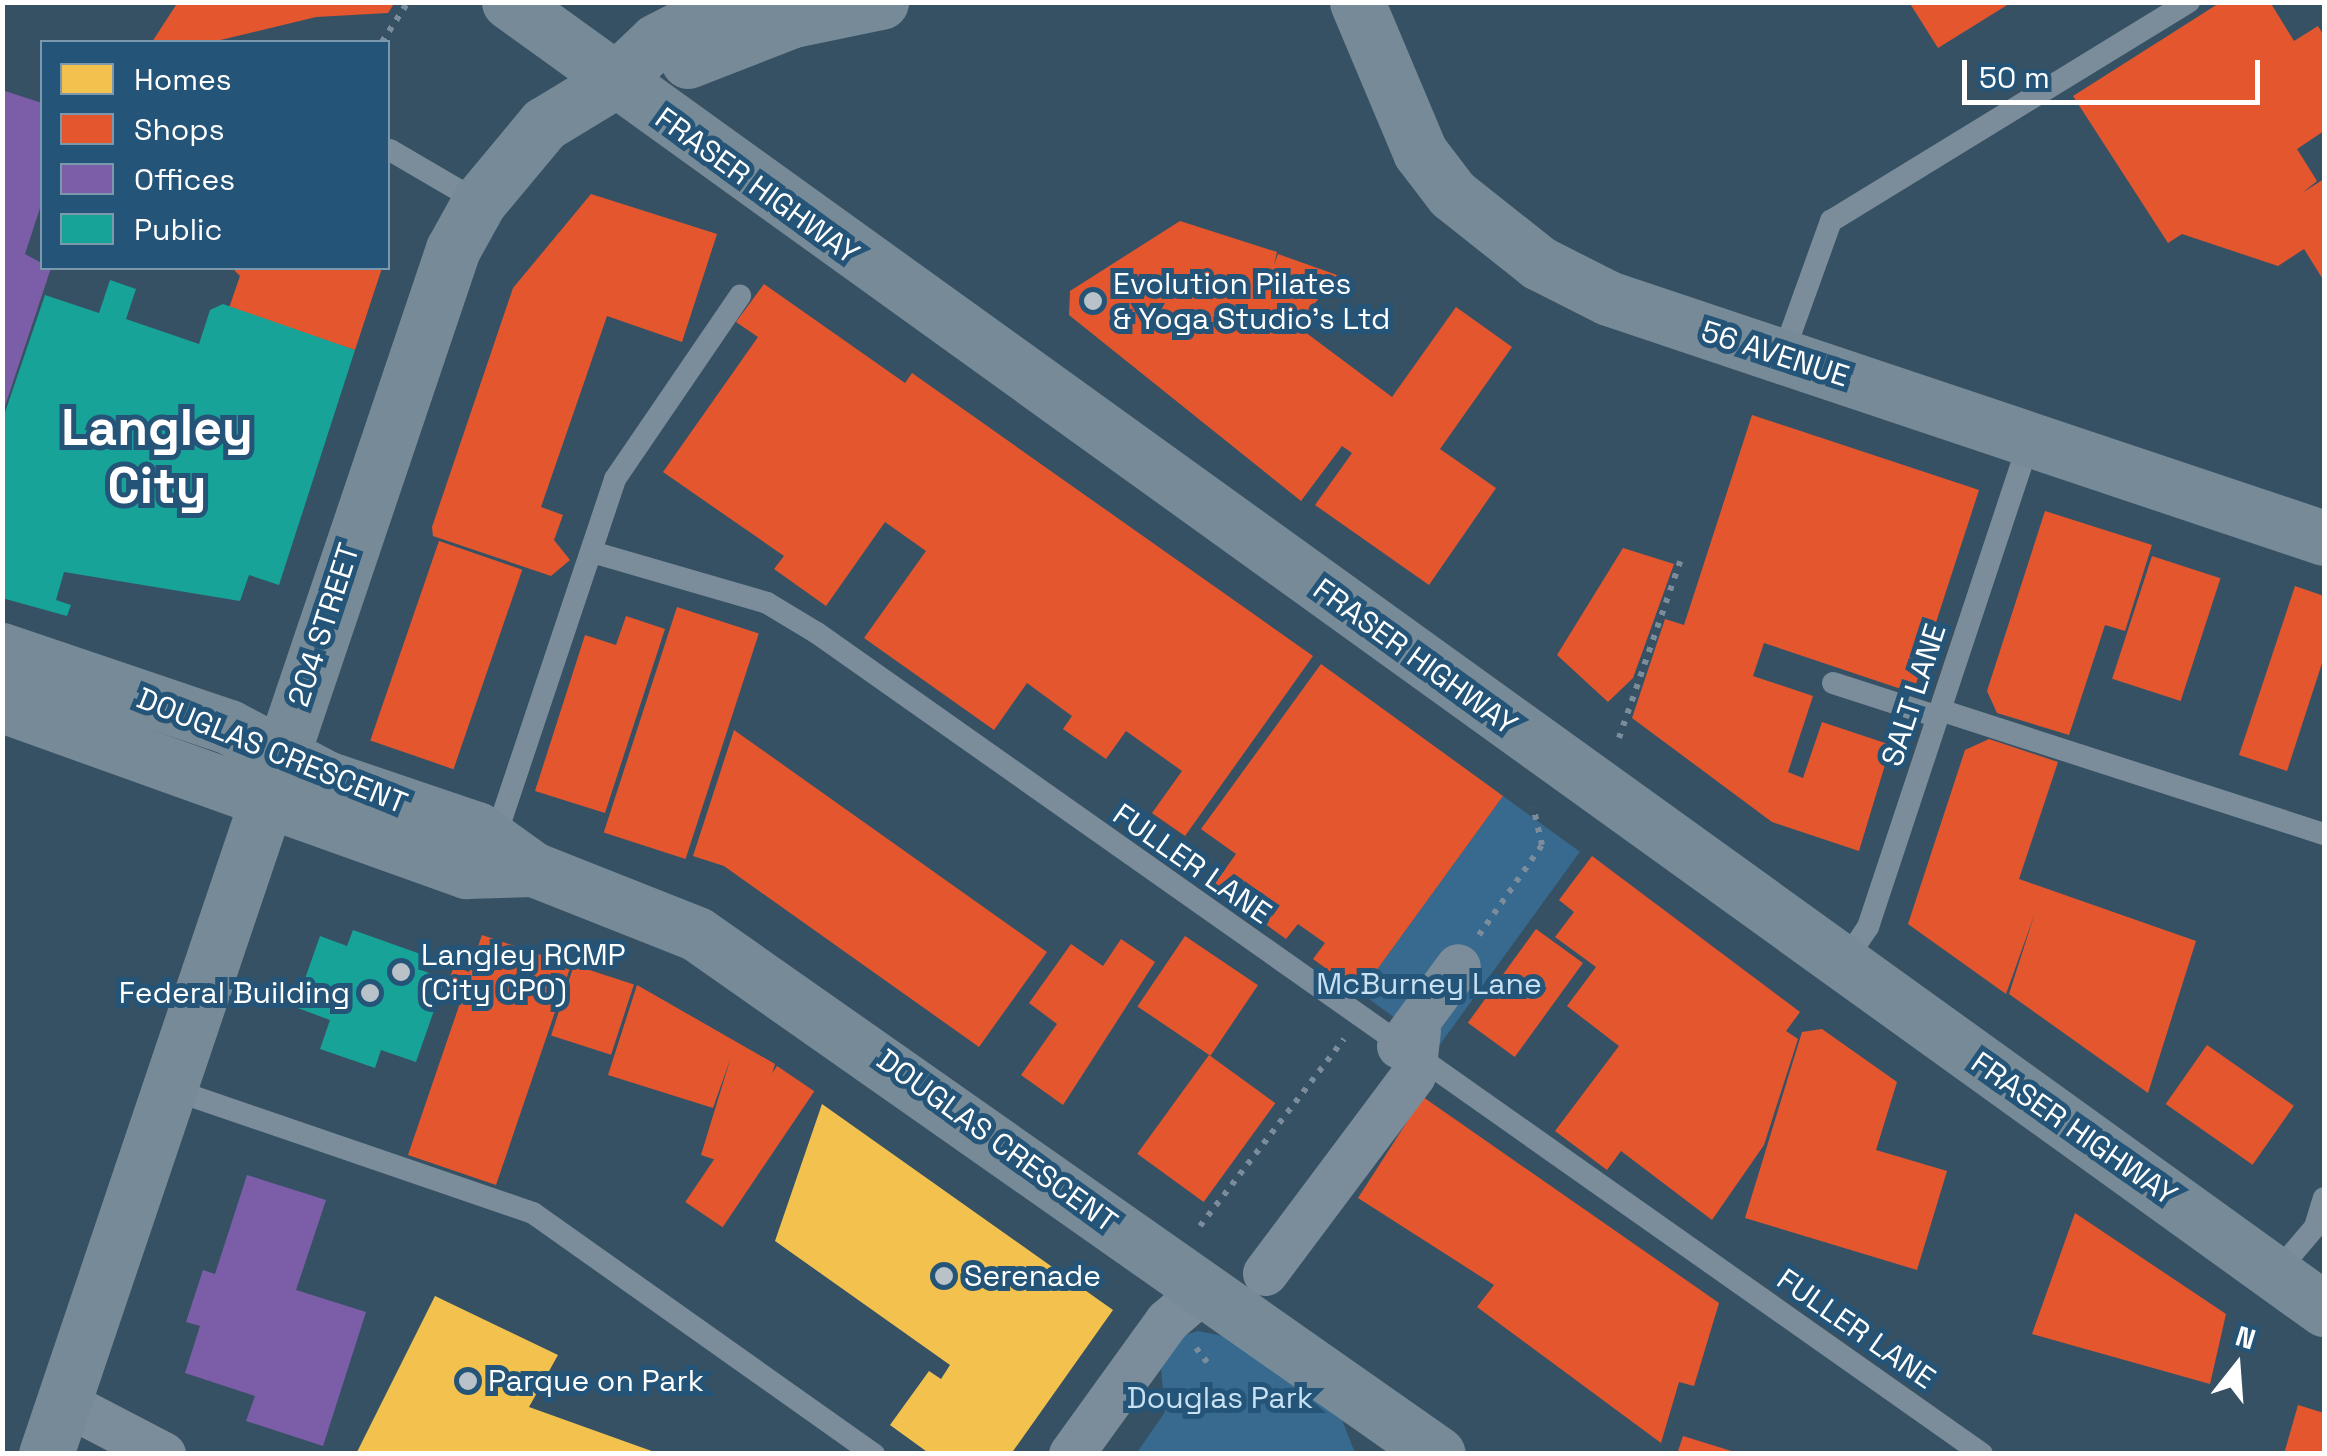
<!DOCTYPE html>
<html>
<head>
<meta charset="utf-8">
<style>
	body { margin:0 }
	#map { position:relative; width:2327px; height:1456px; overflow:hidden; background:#375164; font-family:"Space Grotesk",sans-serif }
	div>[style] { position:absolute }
	.green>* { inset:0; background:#376a8e; transform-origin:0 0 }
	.homes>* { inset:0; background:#f2c14e }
	.shops>* { inset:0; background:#e4572e; transform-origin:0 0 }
	.offices>* { inset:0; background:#7b5ea7 }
	.public>* { inset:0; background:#17a398 }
	.path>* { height:6px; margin-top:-3px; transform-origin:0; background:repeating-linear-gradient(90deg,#7b8d9b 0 5px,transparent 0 13px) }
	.lane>* { height:22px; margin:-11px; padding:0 11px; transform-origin:11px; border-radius:11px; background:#7b8d9b }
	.street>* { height:45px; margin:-22.5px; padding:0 22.5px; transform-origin:22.5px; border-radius:22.5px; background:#7b8d9b }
	.secondary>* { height:55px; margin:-27.5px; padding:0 27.5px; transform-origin:27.5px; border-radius:27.5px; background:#778a97 }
	.dots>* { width:28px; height:28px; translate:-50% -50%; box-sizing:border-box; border:5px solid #245477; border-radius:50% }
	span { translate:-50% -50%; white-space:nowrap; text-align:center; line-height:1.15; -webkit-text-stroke:10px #245477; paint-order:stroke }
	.street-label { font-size:30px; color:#fff }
	.poi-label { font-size:30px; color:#fff }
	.left { translate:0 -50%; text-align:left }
	.right { translate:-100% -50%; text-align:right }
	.park-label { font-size:30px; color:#c7e1f3 }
	.town-label { font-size:50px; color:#fff; font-weight:700 }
	.frame { position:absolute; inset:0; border:5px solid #fff; pointer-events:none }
	.legend { position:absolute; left:40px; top:40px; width:350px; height:230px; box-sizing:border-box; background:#245477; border:2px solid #7c98ad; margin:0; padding:12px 18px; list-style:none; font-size:30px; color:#fff }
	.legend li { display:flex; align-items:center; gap:20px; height:50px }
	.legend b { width:50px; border:2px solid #7c98ad }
	.north { position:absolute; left:2187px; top:1316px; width:100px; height:100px; -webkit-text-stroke:8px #245477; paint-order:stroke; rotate:17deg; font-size:28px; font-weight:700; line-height:40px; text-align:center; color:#fff }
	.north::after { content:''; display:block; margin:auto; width:35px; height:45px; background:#fff; clip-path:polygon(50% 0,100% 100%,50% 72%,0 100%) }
	.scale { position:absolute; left:1962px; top:60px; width:298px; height:45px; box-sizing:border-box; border:5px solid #fff; border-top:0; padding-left:12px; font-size:30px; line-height:35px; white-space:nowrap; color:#fff; -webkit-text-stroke:8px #245477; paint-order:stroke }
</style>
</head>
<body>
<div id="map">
	<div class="green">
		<div style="left:1503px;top:796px;width:95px;height:243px;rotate:36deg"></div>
		<div style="clip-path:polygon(1198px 1331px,1223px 1336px,1342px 1420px,1355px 1453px,1136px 1454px,1165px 1412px,1161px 1368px,1183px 1336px)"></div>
	</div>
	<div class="homes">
		<div style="clip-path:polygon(822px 1104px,1113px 1310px,1011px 1454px,930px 1454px,890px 1425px,929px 1371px,941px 1379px,950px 1365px,775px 1241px)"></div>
		<div style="clip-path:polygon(435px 1296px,558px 1355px,529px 1407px,660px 1454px,356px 1454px)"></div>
	</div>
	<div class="shops">
		<div style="clip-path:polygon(178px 2px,395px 2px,388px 13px,316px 17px,212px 42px,152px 42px)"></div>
		<div style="clip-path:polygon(1909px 2px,2012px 2px,1938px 48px)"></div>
		<div style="clip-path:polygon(2221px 2px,2270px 2px,2294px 41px,2318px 26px,2324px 36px,2324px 131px,2297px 149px,2317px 181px,2302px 193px,2324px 179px,2324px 281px,2304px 249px,2278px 266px,2182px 234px,2168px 243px,2073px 96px)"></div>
		<div style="clip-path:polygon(591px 194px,717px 234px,682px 342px,607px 316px,541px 507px,563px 515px,554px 540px,570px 560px,551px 576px,433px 536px,432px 527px,513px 288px)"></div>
		<div style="clip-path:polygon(1180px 221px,1277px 252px,1274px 265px,1278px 254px,1337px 275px,1297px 326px,1392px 397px,1456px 307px,1512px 347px,1440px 449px,1496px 488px,1429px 585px,1315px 505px,1352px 453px,1342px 446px,1301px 501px,1069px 315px,1070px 291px)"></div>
		<div style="clip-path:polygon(232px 268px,382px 268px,355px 350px,229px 308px,240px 276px)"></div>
		<div style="clip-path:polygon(764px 284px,905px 383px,912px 373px,1313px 656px,1185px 836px,1152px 813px,1182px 771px,1126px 731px,1106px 759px,1063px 729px,1072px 716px,1027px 683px,994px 730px,864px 638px,926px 551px,885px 522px,826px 606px,774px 569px,784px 556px,663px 472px,758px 337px,736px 322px)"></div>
		<div style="clip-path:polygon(1752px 415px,1979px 490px,1913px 693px,1764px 643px,1753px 676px,1813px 696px,1788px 772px,1803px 778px,1822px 722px,1891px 745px,1859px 851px,1772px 822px,1632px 718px,1665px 619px,1684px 625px)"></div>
		<div style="clip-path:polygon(2045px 511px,2152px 545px,2125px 631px,2105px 625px,2069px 735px,1997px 713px,1987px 691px)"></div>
		<div style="left:439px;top:541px;width:88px;height:211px;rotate:19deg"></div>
		<div style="clip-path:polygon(1623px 548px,1674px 564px,1633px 678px,1608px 702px,1557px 655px)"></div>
		<div style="left:2152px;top:556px;width:72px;height:129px;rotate:18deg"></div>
		<div style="clip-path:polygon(2295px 586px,2324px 596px,2324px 657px,2287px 771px,2239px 755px)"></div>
		<div style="left:677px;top:607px;width:86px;height:237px;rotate:18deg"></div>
		<div style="clip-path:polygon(626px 616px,665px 629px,605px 813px,535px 791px,585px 635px,616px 645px)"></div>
		<div style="clip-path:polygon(1321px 664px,1503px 796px,1360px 993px,1313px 959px,1325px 943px,1298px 924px,1286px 939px,1213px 886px,1236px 854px,1201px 829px)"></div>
		<div style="clip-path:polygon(734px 730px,1047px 952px,979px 1047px,724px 866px,693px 856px)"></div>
		<div style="clip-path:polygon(1989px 739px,2058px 762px,2019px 879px,2196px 941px,2148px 1093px,2009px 994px,2035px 913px,2006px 994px,1908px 924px,1965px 750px)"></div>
		<div style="clip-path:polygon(1592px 856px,1800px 1012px,1786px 1031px,1798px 1039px,1764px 1145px,1712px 1220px,1621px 1151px,1607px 1170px,1555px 1131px,1619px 1046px,1567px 1006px,1596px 967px,1555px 937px,1574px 912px,1559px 900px)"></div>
		<div style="left:1536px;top:929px;width:58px;height:116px;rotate:36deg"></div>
		<div style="clip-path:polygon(482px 935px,571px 965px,496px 1185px,408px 1155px,461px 1000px,444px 994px,454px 966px,469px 972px)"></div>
		<div style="left:1185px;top:936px;width:88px;height:85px;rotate:34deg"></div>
		<div style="clip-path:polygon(1121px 939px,1155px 962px,1063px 1105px,1021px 1075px,1057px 1024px,1029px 1003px,1071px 944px,1103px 966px)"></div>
		<div style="left:574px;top:965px;width:63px;height:74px;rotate:18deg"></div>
		<div style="clip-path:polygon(637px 985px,775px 1064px,743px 1169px,701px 1155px,731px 1057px,713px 1108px,608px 1075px)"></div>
		<div style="clip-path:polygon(1822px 1029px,1897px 1082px,1876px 1150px,1947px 1171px,1917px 1270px,1745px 1218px,1802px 1032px)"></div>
		<div style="left:2207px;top:1045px;width:106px;height:72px;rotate:35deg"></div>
		<div style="left:1209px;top:1055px;width:82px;height:122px;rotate:36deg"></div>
		<div style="left:777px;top:1066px;width:45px;height:164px;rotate:34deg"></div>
		<div style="clip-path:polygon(1423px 1097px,1719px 1303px,1694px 1386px,1679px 1382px,1661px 1443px,1477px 1307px,1494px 1285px,1358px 1198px)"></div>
		<div style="clip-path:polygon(2075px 1213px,2226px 1314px,2210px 1384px,2032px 1334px)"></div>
		<div style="clip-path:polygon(2298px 1405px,2324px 1413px,2324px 1454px,2284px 1454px)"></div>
		<div style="clip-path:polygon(1683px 1436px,1738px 1453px,1738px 1454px,1677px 1454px)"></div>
	</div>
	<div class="offices">
		<div style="clip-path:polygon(2px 90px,42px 103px,42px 202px,25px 254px,51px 268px,3px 412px)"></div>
		<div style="clip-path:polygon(247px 1175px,326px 1200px,296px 1290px,366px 1312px,323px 1446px,246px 1421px,255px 1396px,185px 1373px,200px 1326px,186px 1322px,203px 1270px,215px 1274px)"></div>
	</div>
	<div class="public">
		<div style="clip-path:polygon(110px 280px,136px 289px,126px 319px,199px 344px,210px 310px,223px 304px,355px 350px,279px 585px,249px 575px,240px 601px,64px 572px,56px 600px,71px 605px,67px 616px,2px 598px,2px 421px,45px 295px,99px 313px)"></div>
		<div style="clip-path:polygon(353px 930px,426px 956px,421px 970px,445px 979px,416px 1062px,381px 1050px,375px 1068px,320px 1049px,330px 1020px,295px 1007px,320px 936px,347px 946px)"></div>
	</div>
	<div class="path">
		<div style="left:382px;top:42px;width:48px;rotate:-57deg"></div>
		<div style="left:1619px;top:738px;width:193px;rotate:-70.9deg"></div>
		<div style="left:1479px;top:935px;width:110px;rotate:-55deg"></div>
		<div style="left:1542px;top:845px;width:39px;rotate:-103deg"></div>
		<div style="left:1200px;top:1226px;width:236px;rotate:-52.4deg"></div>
		<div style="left:1196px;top:1348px;width:24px;rotate:52deg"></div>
	</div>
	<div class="lane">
		<div style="left:390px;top:150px;width:103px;rotate:30.3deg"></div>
		<div style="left:1782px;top:357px;width:145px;rotate:-70.2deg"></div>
		<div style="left:1831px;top:221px;width:420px;rotate:-31.5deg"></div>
		<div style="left:592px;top:552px;width:182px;rotate:16.2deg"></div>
		<div style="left:767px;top:603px;width:58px;rotate:31deg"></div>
		<div style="left:817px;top:633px;width:1425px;rotate:35.17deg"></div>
		<div style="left:1833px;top:683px;width:110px;rotate:17.9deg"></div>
		<div style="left:1940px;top:710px;width:404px;rotate:17.9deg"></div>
		<div style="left:494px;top:841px;width:382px;rotate:-71.5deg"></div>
		<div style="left:615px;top:479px;width:222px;rotate:-55.7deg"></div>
		<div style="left:1843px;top:964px;width:45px;rotate:-56deg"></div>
		<div style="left:1868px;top:927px;width:514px;rotate:-71.64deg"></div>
		<div style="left:171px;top:1089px;width:383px;rotate:18.9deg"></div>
		<div style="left:533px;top:1213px;width:418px;rotate:35.3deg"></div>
		<div style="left:2276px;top:1273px;width:60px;rotate:-49.7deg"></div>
		<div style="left:2315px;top:1227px;width:30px;rotate:-73deg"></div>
	</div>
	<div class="street">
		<div style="left:1399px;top:1046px;width:99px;rotate:-53.6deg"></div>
		<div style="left:1265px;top:1273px;width:247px;rotate:-53.2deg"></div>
		<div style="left:1413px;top:1075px;width:45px;rotate:-83.7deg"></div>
		<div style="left:63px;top:1402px;width:113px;rotate:27.5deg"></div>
		<div style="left:1071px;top:1454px;width:164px;rotate:-54.2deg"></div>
		<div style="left:1167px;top:1321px;width:49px;rotate:-40.9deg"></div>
	</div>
	<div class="secondary">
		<div style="left:509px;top:2px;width:2237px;rotate:35.76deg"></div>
		<div style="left:1357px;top:2px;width:163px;rotate:67.2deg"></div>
		<div style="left:1420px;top:152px;width:53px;rotate:52.7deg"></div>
		<div style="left:1452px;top:194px;width:111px;rotate:38.4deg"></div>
		<div style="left:1539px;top:263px;width:77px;rotate:26.9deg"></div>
		<div style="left:1608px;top:298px;width:755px;rotate:18.53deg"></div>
		<div style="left:688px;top:61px;width:113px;rotate:-21.3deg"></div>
		<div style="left:793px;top:20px;width:90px;rotate:-11.6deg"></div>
		<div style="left:2px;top:650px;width:240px;rotate:18.7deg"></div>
		<div style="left:229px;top:727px;width:110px;rotate:27.7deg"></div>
		<div style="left:326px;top:778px;width:159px;rotate:18.7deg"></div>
		<div style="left:477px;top:829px;width:69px;rotate:35.5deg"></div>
		<div style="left:533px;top:869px;width:176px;rotate:21.6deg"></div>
		<div style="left:697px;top:934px;width:905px;rotate:35.06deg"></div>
		<div style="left:2px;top:705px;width:493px;rotate:19.7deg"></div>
		<div style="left:466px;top:871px;width:67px;rotate:-1.7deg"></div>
		<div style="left:46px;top:1454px;width:1272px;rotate:-71.34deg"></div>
		<div style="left:453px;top:249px;width:54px;rotate:-61deg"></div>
		<div style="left:479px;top:202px;width:102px;rotate:-50.2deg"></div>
		<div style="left:544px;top:124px;width:81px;rotate:-31.3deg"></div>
		<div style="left:613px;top:82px;width:59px;rotate:-43.6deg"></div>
		<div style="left:656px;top:41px;width:85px;rotate:-27.2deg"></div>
	</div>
	<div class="dots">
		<div style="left:1093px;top:301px;background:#b9c2c9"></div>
		<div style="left:401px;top:972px;background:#b9c2c9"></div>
		<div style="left:370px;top:993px;background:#b9c2c9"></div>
		<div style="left:944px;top:1276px;background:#b9c2c9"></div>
		<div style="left:468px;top:1381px;background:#b9c2c9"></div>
	</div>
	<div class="street-label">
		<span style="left:757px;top:186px;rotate:36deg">FRASER HIGHWAY</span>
		<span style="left:1775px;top:354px;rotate:18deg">56 AVENUE</span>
		<span style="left:324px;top:625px;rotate:-72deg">204 STREET</span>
		<span style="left:1415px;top:657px;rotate:36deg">FRASER HIGHWAY</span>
		<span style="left:1914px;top:695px;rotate:-72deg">SALT LANE</span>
		<span style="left:272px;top:751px;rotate:22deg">DOUGLAS CRESCENT</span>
		<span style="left:1192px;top:864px;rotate:35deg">FULLER LANE</span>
		<span style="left:2074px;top:1129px;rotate:35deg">FRASER HIGHWAY</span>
		<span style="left:997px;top:1141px;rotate:36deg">DOUGLAS CRESCENT</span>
		<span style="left:1856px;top:1329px;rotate:35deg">FULLER LANE</span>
	</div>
	<div class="poi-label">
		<span class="left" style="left:1113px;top:301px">Evolution Pilates<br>&amp; Yoga Studio's Ltd</span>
		<span class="left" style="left:421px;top:972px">Langley RCMP<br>(City CPO)</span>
		<span class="right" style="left:350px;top:993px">Federal Building</span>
		<span class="left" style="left:964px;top:1276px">Serenade</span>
		<span class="left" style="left:488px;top:1381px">Parque on Park</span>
	</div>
	<div class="park-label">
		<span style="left:1429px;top:984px">McBurney Lane</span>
		<span style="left:1220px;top:1398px">Douglas Park</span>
	</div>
	<div class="town-label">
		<span style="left:157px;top:457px">Langley<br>City</span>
	</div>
	<div class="frame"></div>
	<ul class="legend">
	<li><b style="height:28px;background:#f2c14e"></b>Homes</li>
	<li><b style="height:28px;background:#e4572e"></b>Shops</li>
	<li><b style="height:28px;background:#7b5ea7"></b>Offices</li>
	<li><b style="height:28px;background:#17a398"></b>Public</li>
	</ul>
	<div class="north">N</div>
	<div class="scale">50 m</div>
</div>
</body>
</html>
